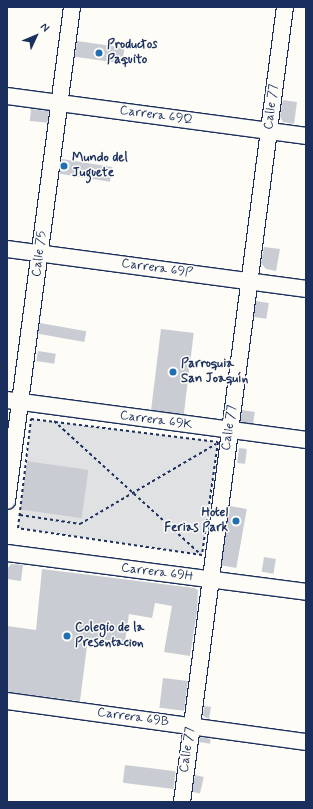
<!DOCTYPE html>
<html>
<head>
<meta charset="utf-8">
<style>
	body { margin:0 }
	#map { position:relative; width:313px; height:809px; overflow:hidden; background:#fdfcf7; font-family:Mynerve,sans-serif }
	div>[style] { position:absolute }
	.green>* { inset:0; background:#e0e1e3 }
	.building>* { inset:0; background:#c9ccd3; transform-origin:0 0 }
	.path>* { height:2px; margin-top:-1px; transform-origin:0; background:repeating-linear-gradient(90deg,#1b2f5e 0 3px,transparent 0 6px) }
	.roads { filter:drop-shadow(1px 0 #1b2f5e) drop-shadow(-1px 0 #1b2f5e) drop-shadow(0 1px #1b2f5e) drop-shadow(0 -1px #1b2f5e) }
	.minor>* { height:16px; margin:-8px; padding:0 8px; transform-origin:8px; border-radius:8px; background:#fdfcf7 }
	.dots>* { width:11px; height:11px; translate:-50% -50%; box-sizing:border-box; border:2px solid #fdfcf7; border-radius:50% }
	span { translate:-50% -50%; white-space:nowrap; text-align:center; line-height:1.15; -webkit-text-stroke:3px #fdfcf7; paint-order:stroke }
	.poi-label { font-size:13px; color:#1b2f5e; font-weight:700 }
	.left { translate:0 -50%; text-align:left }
	.right { translate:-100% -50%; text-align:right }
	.street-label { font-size:13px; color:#1b2f5e }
	.frame { position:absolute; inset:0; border:8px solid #1b2f5e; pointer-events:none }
	.north { position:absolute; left:16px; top:16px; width:40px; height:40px; -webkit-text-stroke:3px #fdfcf7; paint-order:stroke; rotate:46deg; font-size:11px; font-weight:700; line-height:16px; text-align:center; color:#1b2f5e }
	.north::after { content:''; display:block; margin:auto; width:14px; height:18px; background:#1b2f5e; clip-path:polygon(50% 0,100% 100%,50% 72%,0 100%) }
</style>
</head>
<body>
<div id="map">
	<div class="green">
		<div style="clip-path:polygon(31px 419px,218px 442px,202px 555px,18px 528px,20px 509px,81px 518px,88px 470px,27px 461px)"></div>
	</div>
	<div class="building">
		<div style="left:77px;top:41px;width:48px;height:16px;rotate:8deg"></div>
		<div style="clip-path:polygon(283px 100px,297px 102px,294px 124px,283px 122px,280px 116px)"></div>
		<div style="left:31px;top:109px;width:18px;height:12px;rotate:6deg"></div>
		<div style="left:62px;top:159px;width:51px;height:15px;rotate:9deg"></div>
		<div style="clip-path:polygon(264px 247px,280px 249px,276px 271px,266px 269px,261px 263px)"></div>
		<div style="left:256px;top:301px;width:13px;height:16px;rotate:9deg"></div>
		<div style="left:40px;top:323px;width:47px;height:11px;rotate:10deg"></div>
		<div style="left:161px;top:329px;width:33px;height:82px;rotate:7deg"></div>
		<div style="left:38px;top:351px;width:18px;height:10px;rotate:9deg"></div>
		<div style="left:242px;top:410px;width:13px;height:12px;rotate:9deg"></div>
		<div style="left:239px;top:448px;width:8px;height:15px;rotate:7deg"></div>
		<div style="left:27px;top:461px;width:62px;height:49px;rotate:8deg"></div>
		<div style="left:230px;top:506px;width:17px;height:60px;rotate:10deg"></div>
		<div style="left:264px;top:557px;width:12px;height:15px;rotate:9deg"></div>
		<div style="clip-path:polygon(11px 564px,23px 565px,21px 581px,7px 579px,7px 569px)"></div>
		<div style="clip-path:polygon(42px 569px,194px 588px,198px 590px,197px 611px,190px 656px,164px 652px,172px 606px,155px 603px,152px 618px,129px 614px,125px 642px,88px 638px,80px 701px,7px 692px,7px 626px,36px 630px)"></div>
		<div style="left:163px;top:678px;width:25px;height:30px;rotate:7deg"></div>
		<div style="clip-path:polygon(204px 706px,211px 707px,209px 719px,203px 716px)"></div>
		<div style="left:200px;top:737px;width:11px;height:5px;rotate:10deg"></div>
		<div style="left:125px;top:765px;width:51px;height:18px;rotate:7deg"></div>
		<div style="left:195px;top:775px;width:9px;height:17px;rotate:13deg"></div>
	</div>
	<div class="path">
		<div style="left:31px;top:419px;width:188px;rotate:7deg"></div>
		<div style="left:218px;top:442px;width:114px;rotate:98.1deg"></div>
		<div style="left:202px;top:555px;width:186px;rotate:-171.7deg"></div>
		<div style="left:18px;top:528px;width:110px;rotate:-83.2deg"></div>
		<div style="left:54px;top:421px;width:197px;rotate:42.3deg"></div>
		<div style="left:20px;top:515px;width:61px;rotate:8.5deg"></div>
		<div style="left:80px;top:524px;width:158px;rotate:-30.5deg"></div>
	</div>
	<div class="roads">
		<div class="minor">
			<div style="left:7px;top:96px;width:302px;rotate:7.6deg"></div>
			<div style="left:7px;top:249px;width:302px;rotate:7.6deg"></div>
			<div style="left:7px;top:400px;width:302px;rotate:7.6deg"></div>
			<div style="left:7px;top:501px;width:498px;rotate:-82.5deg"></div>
			<div style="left:7px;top:553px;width:302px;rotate:7.4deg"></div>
			<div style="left:7px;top:701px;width:302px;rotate:7.8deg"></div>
			<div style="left:182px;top:802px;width:802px;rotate:-82.62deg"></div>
		</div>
	</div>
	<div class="dots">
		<div style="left:99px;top:53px;background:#1f6fb2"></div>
		<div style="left:64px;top:166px;background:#1f6fb2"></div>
		<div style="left:173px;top:372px;background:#1f6fb2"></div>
		<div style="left:236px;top:521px;background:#1f6fb2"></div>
		<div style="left:67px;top:636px;background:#1f6fb2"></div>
	</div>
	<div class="poi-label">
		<span class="left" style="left:107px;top:53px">Productos<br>Paquito</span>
		<span class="left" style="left:72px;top:166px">Mundo del<br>Juguete</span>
		<span class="left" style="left:181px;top:372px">Parroquia<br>San Joaquín</span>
		<span class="right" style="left:228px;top:521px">Hotel<br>Ferias Park</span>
		<span class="left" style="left:75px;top:636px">Colegio de la<br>Presentacion</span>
	</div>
	<div class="street-label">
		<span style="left:272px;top:107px;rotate:-83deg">Calle 77</span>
		<span style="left:156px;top:116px;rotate:8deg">Carrera 69Q</span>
		<span style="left:40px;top:254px;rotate:-83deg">Calle 75</span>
		<span style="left:157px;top:269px;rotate:8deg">Carrera 69P</span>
		<span style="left:156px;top:421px;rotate:8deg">Carrera 69K</span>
		<span style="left:230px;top:428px;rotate:-82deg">Calle 77</span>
		<span style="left:157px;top:573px;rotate:7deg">Carrera 69H</span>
		<span style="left:133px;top:718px;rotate:8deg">Carrera 69B</span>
		<span style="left:188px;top:750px;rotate:-82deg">Calle 77</span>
	</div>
	<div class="frame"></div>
	<div class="north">N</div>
</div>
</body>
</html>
